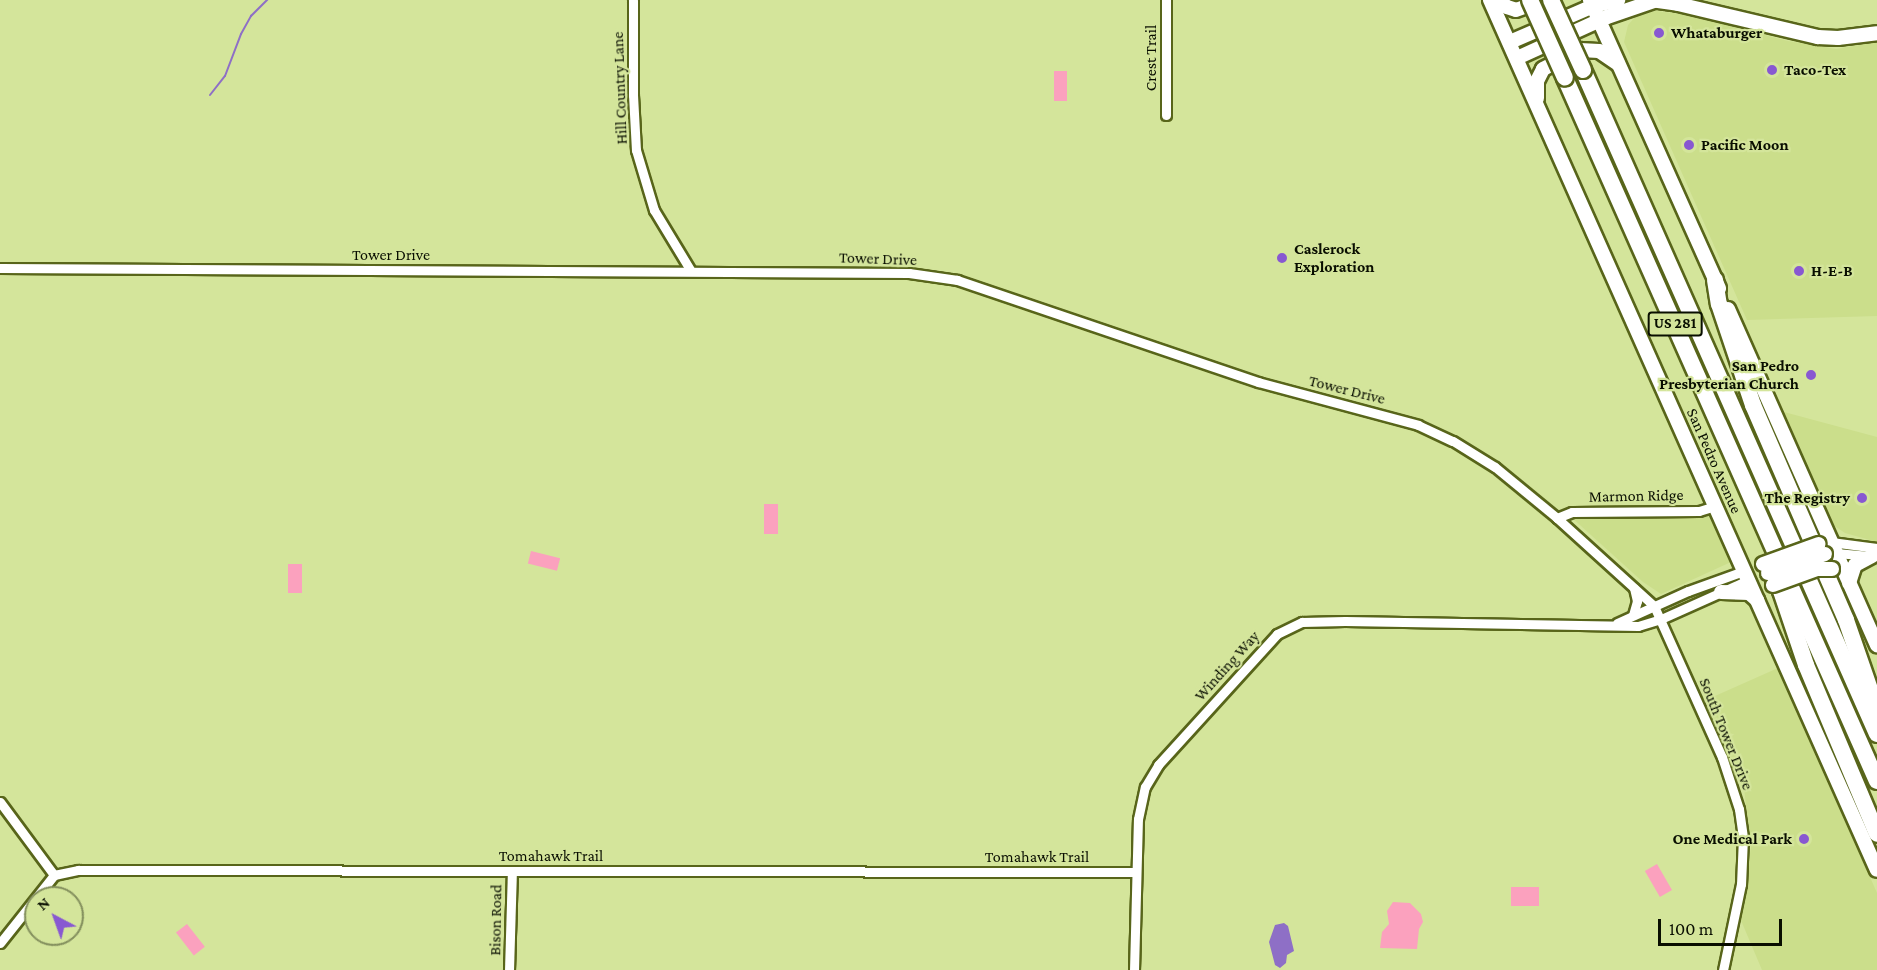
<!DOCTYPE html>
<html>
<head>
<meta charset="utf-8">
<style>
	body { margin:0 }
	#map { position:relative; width:1877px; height:970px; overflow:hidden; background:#d4e59b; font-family:"Crimson Pro",serif }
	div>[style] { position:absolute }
	.built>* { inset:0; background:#cbde8b }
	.green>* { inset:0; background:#fba1be; transform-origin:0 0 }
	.water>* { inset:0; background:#8e6fc6 }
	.stream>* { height:2px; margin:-1px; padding:0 1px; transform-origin:1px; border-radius:1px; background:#8e6fc6 }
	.roads { filter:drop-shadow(2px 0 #58651a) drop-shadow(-2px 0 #58651a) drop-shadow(0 2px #58651a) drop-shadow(0 -2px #58651a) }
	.street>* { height:9px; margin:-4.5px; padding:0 4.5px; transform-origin:4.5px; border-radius:4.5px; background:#fff }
	.secondary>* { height:14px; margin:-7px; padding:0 7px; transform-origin:7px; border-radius:7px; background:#fff }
	.highway>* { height:16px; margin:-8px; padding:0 8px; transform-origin:8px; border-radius:8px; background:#fff }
	.bridges { filter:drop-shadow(2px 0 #58651a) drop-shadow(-2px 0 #58651a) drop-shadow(0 2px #58651a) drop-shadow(0 -2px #58651a) }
	.secondary-bridge>* { height:14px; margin:-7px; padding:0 7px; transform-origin:7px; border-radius:7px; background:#fff }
	.highway-bridge>* { height:16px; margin:-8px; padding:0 8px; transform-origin:8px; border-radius:8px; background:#fff }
	.dots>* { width:16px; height:16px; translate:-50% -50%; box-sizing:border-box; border:3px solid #d4e59b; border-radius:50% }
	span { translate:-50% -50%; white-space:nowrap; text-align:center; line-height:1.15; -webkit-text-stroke:4.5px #d4e59b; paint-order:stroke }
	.shield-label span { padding:2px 4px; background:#d4e59b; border:2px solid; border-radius:4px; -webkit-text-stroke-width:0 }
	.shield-label { font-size:15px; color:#090e00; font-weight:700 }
	.poi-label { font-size:16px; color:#090e00; font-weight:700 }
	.left { translate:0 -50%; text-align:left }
	.right { translate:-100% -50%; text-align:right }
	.street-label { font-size:16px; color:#090e00 }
	.north { position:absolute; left:24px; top:886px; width:60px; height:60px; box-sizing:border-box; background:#d4e59b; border:2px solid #838f5d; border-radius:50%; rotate:319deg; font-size:16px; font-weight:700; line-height:24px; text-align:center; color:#090e00 }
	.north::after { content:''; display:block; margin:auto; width:21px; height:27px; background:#8858d1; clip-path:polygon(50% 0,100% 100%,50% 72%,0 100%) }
	.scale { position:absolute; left:1658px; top:919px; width:124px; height:27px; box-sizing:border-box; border:3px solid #090e00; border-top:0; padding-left:8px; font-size:18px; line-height:21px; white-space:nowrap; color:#090e00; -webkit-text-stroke:4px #d4e59b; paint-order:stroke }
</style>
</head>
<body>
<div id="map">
	<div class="built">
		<div style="clip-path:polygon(1656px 11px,1688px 15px,1788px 41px,1836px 49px,1877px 42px,1877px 316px,1747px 320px,1624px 42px,1628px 25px,1637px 15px)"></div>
		<div style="clip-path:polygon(1784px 412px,1877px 437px,1877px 542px,1845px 533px,1833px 525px)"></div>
		<div style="clip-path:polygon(1710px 515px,1731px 562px,1661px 594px,1643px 582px,1571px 517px)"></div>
		<div style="clip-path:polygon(1778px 668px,1877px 893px,1877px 970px,1762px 970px,1740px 918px,1751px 847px,1744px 788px,1706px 700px)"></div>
	</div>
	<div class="green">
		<div style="left:1054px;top:71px;width:13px;height:30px"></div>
		<div style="left:764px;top:504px;width:14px;height:30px"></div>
		<div style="left:531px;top:551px;width:30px;height:13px;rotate:14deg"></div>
		<div style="left:288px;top:564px;width:14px;height:29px"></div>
		<div style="left:1657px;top:864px;width:30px;height:14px;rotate:60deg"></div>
		<div style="left:1511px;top:887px;width:28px;height:19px"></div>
		<div style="clip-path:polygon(1393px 902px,1410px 903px,1421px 914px,1423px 922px,1419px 929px,1417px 949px,1380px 948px,1382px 932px,1389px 924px,1387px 911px)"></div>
		<div style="left:187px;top:924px;width:29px;height:14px;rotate:52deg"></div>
	</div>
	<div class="water">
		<div style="clip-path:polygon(1284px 923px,1288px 926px,1294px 951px,1287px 955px,1286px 963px,1280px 968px,1275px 965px,1269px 942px,1275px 925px)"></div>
	</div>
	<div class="stream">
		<div style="left:210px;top:95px;width:24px;rotate:-52deg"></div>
		<div style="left:225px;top:76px;width:45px;rotate:-69.1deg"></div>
		<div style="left:241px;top:34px;width:21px;rotate:-61deg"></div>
		<div style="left:251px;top:16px;width:23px;rotate:-45deg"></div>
	</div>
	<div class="roads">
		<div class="street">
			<div style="left:633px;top:0;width:95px;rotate:90deg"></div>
			<div style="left:633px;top:95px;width:55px;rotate:86.9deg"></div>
			<div style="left:636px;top:150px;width:63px;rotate:73.3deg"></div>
			<div style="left:654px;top:210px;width:71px;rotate:58.8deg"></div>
			<div style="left:1166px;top:115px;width:115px;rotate:-90deg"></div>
			<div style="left:0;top:268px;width:909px;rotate:0.32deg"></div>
			<div style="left:909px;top:273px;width:49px;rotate:8.3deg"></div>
			<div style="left:957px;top:280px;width:318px;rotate:18.7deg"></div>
			<div style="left:1258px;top:382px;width:166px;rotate:15deg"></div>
			<div style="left:1418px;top:425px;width:38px;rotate:25deg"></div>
			<div style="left:1453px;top:441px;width:49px;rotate:31.8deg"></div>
			<div style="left:1495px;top:467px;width:80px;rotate:39.4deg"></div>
			<div style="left:1557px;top:518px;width:131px;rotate:42.2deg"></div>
			<div style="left:1654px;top:606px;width:166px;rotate:65.8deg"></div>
			<div style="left:1722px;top:757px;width:55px;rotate:71.9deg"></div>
			<div style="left:1739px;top:809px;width:28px;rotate:82deg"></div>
			<div style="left:1743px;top:837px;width:47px;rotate:92.4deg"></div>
			<div style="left:1741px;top:884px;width:88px;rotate:101.8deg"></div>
			<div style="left:1557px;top:518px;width:16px;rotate:-22deg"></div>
			<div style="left:1572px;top:512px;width:127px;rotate:-0.5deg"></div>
			<div style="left:1699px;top:511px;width:17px;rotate:-17deg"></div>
			<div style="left:1831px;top:542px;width:46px;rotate:7.4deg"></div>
			<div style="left:1836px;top:553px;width:36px;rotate:5deg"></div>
			<div style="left:1633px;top:615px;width:15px;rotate:-74deg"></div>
			<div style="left:1637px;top:601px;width:13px;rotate:-103deg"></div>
			<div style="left:1617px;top:623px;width:78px;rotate:-24.3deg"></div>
			<div style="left:1688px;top:591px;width:59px;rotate:-19.7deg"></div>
			<div style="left:0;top:802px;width:91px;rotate:53.5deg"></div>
			<div style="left:0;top:943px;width:87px;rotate:-51.5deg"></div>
			<div style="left:54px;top:875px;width:25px;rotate:-12deg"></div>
			<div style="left:78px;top:870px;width:1058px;rotate:0.11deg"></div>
			<div style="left:509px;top:970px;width:99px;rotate:-88.3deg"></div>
			<div style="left:1134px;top:970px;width:151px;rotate:-88.5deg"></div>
			<div style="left:1138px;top:819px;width:33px;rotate:-78deg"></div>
			<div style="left:1145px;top:787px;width:26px;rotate:-59deg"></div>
			<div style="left:1158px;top:765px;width:177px;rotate:-47.7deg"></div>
			<div style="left:1277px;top:634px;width:28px;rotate:-26deg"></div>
			<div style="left:1302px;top:622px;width:43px;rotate:-1.3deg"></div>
			<div style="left:1345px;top:621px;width:293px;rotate:1deg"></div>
			<div style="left:1638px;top:626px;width:24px;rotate:-17deg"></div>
			<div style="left:1661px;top:619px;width:95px;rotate:-24.1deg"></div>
		</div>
		<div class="secondary">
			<div style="left:1490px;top:0;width:952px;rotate:66.02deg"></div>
			<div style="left:1497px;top:0;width:12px;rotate:35deg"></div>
			<div style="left:1507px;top:7px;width:9px;rotate:18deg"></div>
			<div style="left:1516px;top:10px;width:29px;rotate:-20deg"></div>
			<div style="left:1590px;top:0;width:316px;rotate:65.9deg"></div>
			<div style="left:1651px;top:0;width:27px;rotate:8deg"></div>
			<div style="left:1678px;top:4px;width:144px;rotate:13.3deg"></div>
			<div style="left:1818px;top:37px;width:20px;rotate:3deg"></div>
			<div style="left:1838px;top:38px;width:39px;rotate:-7deg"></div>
			<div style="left:1510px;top:42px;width:90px;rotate:-23.4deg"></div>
			<div style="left:1593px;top:6px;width:26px;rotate:-13deg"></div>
			<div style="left:1517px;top:58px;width:99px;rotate:-24.5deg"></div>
			<div style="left:1607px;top:17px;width:50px;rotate:-18.8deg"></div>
			<div style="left:1537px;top:98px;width:17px;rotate:-90deg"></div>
			<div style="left:1537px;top:81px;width:13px;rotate:-63deg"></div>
			<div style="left:1543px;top:69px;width:42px;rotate:-27.2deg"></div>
			<div style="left:1580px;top:50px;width:19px;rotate:3deg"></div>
			<div style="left:1599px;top:51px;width:23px;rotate:34deg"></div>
			<div style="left:1728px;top:309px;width:368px;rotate:66.1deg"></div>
			<div style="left:1849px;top:583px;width:19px;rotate:-72deg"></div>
			<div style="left:1855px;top:565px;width:19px;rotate:-28deg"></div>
			<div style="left:1721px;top:592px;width:28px;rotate:2deg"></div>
			<div style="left:1749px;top:593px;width:11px;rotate:41deg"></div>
		</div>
		<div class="highway">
			<div style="left:1583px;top:70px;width:726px;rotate:66.12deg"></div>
			<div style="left:1565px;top:78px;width:769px;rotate:66.07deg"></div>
			<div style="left:1715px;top:280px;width:24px;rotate:81deg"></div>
			<div style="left:1719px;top:304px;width:107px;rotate:71.4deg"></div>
			<div style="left:1753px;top:405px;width:234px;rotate:66.6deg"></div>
			<div style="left:1846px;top:620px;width:76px;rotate:70.9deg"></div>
			<div style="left:1871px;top:692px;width:22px;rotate:82deg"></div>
			<div style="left:1783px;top:578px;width:13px;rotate:99deg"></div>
			<div style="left:1781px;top:591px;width:78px;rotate:71.3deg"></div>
			<div style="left:1806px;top:665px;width:183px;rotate:67.2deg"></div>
		</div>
	</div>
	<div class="bridges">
		<div class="secondary-bridge">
			<div style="left:1763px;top:564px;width:59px;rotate:-19.7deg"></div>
			<div style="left:1768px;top:573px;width:60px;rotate:-18.4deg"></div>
			<div style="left:1773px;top:585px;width:47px;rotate:-20deg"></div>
			<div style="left:1817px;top:569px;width:15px"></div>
		</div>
		<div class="highway-bridge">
			<div style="left:1530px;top:0;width:85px;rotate:65.8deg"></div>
			<div style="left:1551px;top:0;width:77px;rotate:65.4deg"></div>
		</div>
	</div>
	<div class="dots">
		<div style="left:1659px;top:33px;background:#8858d1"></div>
		<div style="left:1772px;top:70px;background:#8858d1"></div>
		<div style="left:1689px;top:145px;background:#8858d1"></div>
		<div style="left:1282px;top:258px;background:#8858d1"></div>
		<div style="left:1799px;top:271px;background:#8858d1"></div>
		<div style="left:1811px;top:375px;background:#8858d1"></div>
		<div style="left:1862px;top:498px;background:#8858d1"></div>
		<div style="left:1804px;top:839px;background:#8858d1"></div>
	</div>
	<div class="shield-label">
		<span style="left:1675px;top:324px">US 281</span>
	</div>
	<div class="poi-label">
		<span class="left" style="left:1671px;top:33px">Whataburger</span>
		<span class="left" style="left:1784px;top:70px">Taco-Tex</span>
		<span class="left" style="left:1701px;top:145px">Pacific Moon</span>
		<span class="left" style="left:1294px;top:258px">Caslerock<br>Exploration</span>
		<span class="left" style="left:1811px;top:271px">H-E-B</span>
		<span class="right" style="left:1799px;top:375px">San Pedro<br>Presbyterian Church</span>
		<span class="right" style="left:1850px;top:498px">The Registry</span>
		<span class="right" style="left:1792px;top:839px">One Medical Park</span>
	</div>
	<div class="street-label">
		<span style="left:1151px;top:58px;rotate:-90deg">Crest Trail</span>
		<span style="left:620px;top:88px;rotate:-92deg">Hill Country Lane</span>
		<span style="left:391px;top:255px">Tower Drive</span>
		<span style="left:878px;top:259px;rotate:2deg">Tower Drive</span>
		<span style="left:1347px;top:390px;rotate:14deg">Tower Drive</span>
		<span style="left:1714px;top:461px;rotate:66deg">San Pedro Avenue</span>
		<span style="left:1636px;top:496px;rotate:-1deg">Marmon Ridge</span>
		<span style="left:1227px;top:666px;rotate:-48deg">Winding Way</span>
		<span style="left:1726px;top:734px;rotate:68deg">South Tower Drive</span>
		<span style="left:551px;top:856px">Tomahawk Trail</span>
		<span style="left:1037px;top:857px">Tomahawk Trail</span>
		<span style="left:496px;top:920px;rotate:-89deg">Bison Road</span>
	</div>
	<div class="north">N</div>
	<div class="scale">100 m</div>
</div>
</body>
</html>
